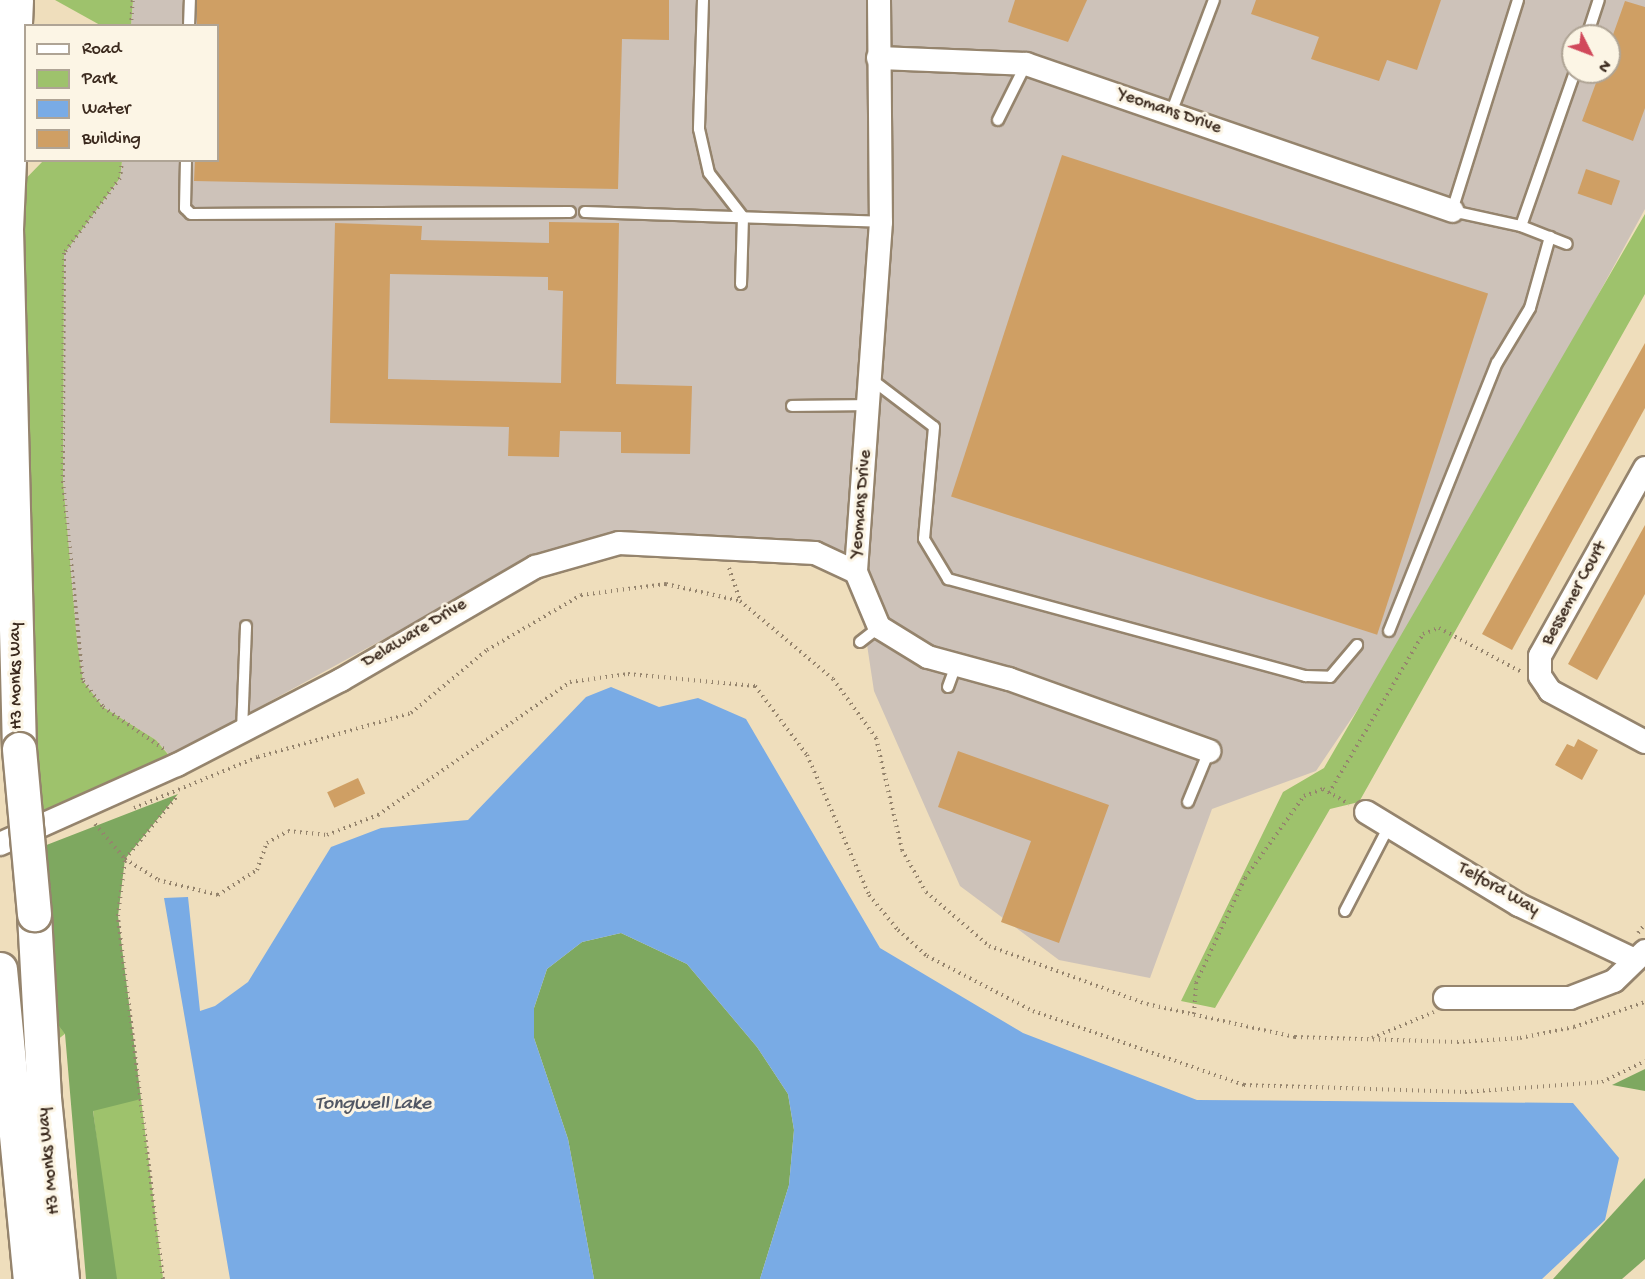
<!DOCTYPE html>
<html>
<head>
<meta charset="utf-8">
<style>
	body { margin:0 }
	#map { position:relative; width:1645px; height:1279px; overflow:hidden; background:#efdebc; font-family:"Gochi Hand",sans-serif }
	div>[style] { position:absolute }
	.industrial>* { inset:0; background:#cdc2b9 }
	.green>* { inset:0; background:#9ec26c; transform-origin:0 0 }
	.forest>* { inset:0; background:#7ea860 }
	.water>* { inset:0; background:#79abe5 }
	.building>* { inset:0; background:#cf9f64; transform-origin:0 0 }
	.path>* { height:4px; margin-top:-2px; transform-origin:0; background:repeating-linear-gradient(90deg,#95846d 0 1.5px,transparent 0 6px) }
	.roads { filter:drop-shadow(2px 0 #95846d) drop-shadow(-2px 0 #95846d) drop-shadow(0 2px #95846d) drop-shadow(0 -2px #95846d) }
	.service>* { height:10px; margin:-5px; padding:0 5px; transform-origin:5px; border-radius:5px; background:#fff }
	.minor>* { height:22px; margin:-11px; padding:0 11px; transform-origin:11px; border-radius:11px; background:#fff }
	.primary>* { height:33px; margin:-16.5px; padding:0 16.5px; transform-origin:16.5px; border-radius:16.5px; background:#fff }
	.bridges { filter:drop-shadow(2px 0 #95846d) drop-shadow(-2px 0 #95846d) drop-shadow(0 2px #95846d) drop-shadow(0 -2px #95846d) }
	.primary-bridge>* { height:33px; margin:-16.5px; padding:0 16.5px; transform-origin:16.5px; border-radius:16.5px; background:#fff }
	span { translate:-50% -50%; white-space:nowrap; text-align:center; line-height:1.15; -webkit-text-stroke:6px #fcf5e5; paint-order:stroke }
	.street-label { font-size:18px; color:#3b2a1e }
	.water-label { font-size:20px; color:#515764; font-style:italic }
	.legend { position:absolute; left:24px; top:24px; width:195px; height:138px; box-sizing:border-box; background:#fcf5e5; border:2px solid #afa495; margin:0; padding:8px 10px; list-style:none; font-size:18px; color:#3b2a1e }
	.legend li { display:flex; align-items:center; gap:12px; height:30px }
	.legend b { width:30px; border:2px solid #afa495 }
	.north { position:absolute; left:1561px; top:24px; width:60px; height:60px; box-sizing:border-box; background:#fcf5e5; border:2px solid #afa495; border-radius:50%; rotate:132deg; font-size:16px; font-weight:700; line-height:24px; text-align:center; color:#3b2a1e }
	.north::after { content:''; display:block; margin:auto; width:21px; height:27px; background:#d1495b; clip-path:polygon(50% 0,100% 100%,50% 72%,0 100%) }
</style>
</head>
<body>
<div id="map">
	<div class="industrial">
		<div style="clip-path:polygon(evenodd,133px 0,1645px 0,1645px 209px,1433px 598px,1316px 771px,1212px 809px,1150px 978px,1059px 960px,960px 886px,874px 691px,856px 572px,621px 541px,404px 628px,170px 756px,156px 740px,103px 707px,83px 681px,77px 641px,63px 481px,64px 253px,120px 178px,122px 161px,218px 160px,218px 26px,131px 25px,133px 0,1573px 36px,1609px 36px,1609px 72px,1573px 72px,1573px 36px)"></div>
	</div>
	<div class="green">
		<div style="clip-path:polygon(55px 0,133px 0,131px 25px,100px 25px)"></div>
		<div style="clip-path:polygon(43px 161px,122px 161px,120px 178px,64px 254px,63px 481px,77px 641px,83px 681px,103px 707px,156px 740px,177px 765px,26px 832px,7px 198px)"></div>
		<div style="clip-path:polygon(1645px 214px,1645px 294px,1359px 802px,1330px 809px,1215px 1008px,1181px 1001px,1283px 792px,1324px 768px)"></div>
		<div style="left:38px;top:999px;width:44px;height:281px;rotate:52deg"></div>
		<div style="left:141px;top:1099px;width:181px;height:49px;rotate:83deg"></div>
	</div>
	<div class="forest">
		<div style="clip-path:polygon(178px 794px,125px 859px,118px 916px,141px 1099px,93px 1111px,117px 1279px,86px 1279px,65px 1034px,38px 999px,31px 851px)"></div>
		<div style="clip-path:polygon(621px 933px,687px 964px,757px 1047px,788px 1094px,794px 1130px,789px 1185px,760px 1279px,594px 1279px,568px 1139px,534px 1038px,534px 1008px,547px 969px,582px 942px)"></div>
		<div style="clip-path:polygon(1645px 1069px,1645px 1091px,1612px 1085px)"></div>
		<div style="clip-path:polygon(1645px 1178px,1645px 1259px,1622px 1279px,1553px 1279px)"></div>
	</div>
	<div class="water">
		<div style="clip-path:polygon(611px 687px,659px 707px,698px 698px,746px 719px,880px 948px,1023px 1033px,1197px 1100px,1573px 1103px,1619px 1158px,1605px 1220px,1542px 1279px,760px 1279px,789px 1185px,794px 1130px,788px 1094px,757px 1047px,687px 964px,621px 933px,582px 942px,547px 969px,534px 1008px,534px 1038px,568px 1139px,594px 1279px,230px 1279px,164px 898px,188px 897px,200px 1011px,215px 1006px,248px 982px,331px 847px,381px 828px,468px 820px,586px 697px)"></div>
	</div>
	<div class="building">
		<div style="clip-path:polygon(197px 0,669px 0,669px 40px,622px 39px,618px 189px,194px 181px,195px 160px,218px 160px,218px 26px,197px 26px)"></div>
		<div style="clip-path:polygon(1015px 0,1087px 0,1068px 42px,1008px 22px)"></div>
		<div style="clip-path:polygon(1256px 0,1441px 0,1417px 70px,1387px 60px,1379px 81px,1311px 59px,1319px 37px,1251px 14px)"></div>
		<div style="clip-path:polygon(1625px 1px,1645px 7px,1645px 108px,1633px 141px,1582px 121px,1600px 72px,1609px 72px,1609px 46px)"></div>
		<div style="left:1062px;top:155px;width:448px;height:359px;rotate:18deg"></div>
		<div style="left:1586px;top:169px;width:36px;height:26px;rotate:19deg"></div>
		<div style="clip-path:polygon(evenodd,549px 222px,619px 223px,616px 384px,692px 386px,690px 454px,621px 453px,621px 432px,560px 431px,559px 457px,508px 456px,509px 427px,330px 423px,335px 223px,422px 226px,421px 240px,549px 243px,549px 222px,390px 274px,548px 277px,548px 290px,563px 291px,561px 383px,388px 379px,390px 274px)"></div>
		<div style="clip-path:polygon(1645px 343px,1645px 408px,1512px 650px,1482px 634px)"></div>
		<div style="clip-path:polygon(1645px 525px,1645px 594px,1597px 680px,1568px 664px)"></div>
		<div style="clip-path:polygon(1578px 739px,1598px 750px,1582px 780px,1555px 765px,1567px 744px,1574px 747px)"></div>
		<div style="clip-path:polygon(958px 751px,1109px 805px,1059px 943px,1001px 922px,1031px 841px,938px 807px)"></div>
		<div style="left:358px;top:778px;width:17px;height:34px;rotate:65deg"></div>
	</div>
	<div class="path">
		<div style="left:131px;top:26px;width:26px;rotate:-86deg"></div>
		<div style="left:122px;top:160px;width:18px;rotate:96deg"></div>
		<div style="left:120px;top:178px;width:94px;rotate:126.7deg"></div>
		<div style="left:64px;top:253px;width:228px;rotate:90.3deg"></div>
		<div style="left:63px;top:481px;width:201px;rotate:84.3deg"></div>
		<div style="left:83px;top:681px;width:33px;rotate:52deg"></div>
		<div style="left:103px;top:707px;width:75px;rotate:34.7deg"></div>
		<div style="left:729px;top:568px;width:34px;rotate:71deg"></div>
		<div style="left:1329px;top:793px;width:185px;rotate:-59.4deg"></div>
		<div style="left:1423px;top:634px;width:17px;rotate:-21deg"></div>
		<div style="left:1439px;top:628px;width:92px;rotate:28deg"></div>
		<div style="left:134px;top:808px;width:134px;rotate:-22.4deg"></div>
		<div style="left:258px;top:757px;width:159px;rotate:-16deg"></div>
		<div style="left:411px;top:713px;width:99px;rotate:-39.7deg"></div>
		<div style="left:487px;top:650px;width:109px;rotate:-30.3deg"></div>
		<div style="left:581px;top:595px;width:86px;rotate:-7.4deg"></div>
		<div style="left:666px;top:584px;width:76px;rotate:12.9deg"></div>
		<div style="left:740px;top:601px;width:121px;rotate:40deg"></div>
		<div style="left:833px;top:679px;width:73px;rotate:53.9deg"></div>
		<div style="left:876px;top:738px;width:115px;rotate:76.9deg"></div>
		<div style="left:902px;top:850px;width:48px;rotate:60.3deg"></div>
		<div style="left:926px;top:892px;width:83px;rotate:40.6deg"></div>
		<div style="left:989px;top:946px;width:168px;rotate:20.2deg"></div>
		<div style="left:1147px;top:1004px;width:152px;rotate:12.6deg"></div>
		<div style="left:1295px;top:1037px;width:162px;rotate:1.8deg"></div>
		<div style="left:1457px;top:1042px;width:63px;rotate:-3.6deg"></div>
		<div style="left:1520px;top:1038px;width:55px;rotate:-11.5deg"></div>
		<div style="left:1574px;top:1027px;width:75px;rotate:-19.4deg"></div>
		<div style="left:95px;top:824px;width:46px;rotate:49.4deg"></div>
		<div style="left:125px;top:859px;width:39px;rotate:32deg"></div>
		<div style="left:158px;top:880px;width:62px;rotate:14deg"></div>
		<div style="left:218px;top:895px;width:46px;rotate:-32.7deg"></div>
		<div style="left:257px;top:870px;width:29px;rotate:-70deg"></div>
		<div style="left:267px;top:843px;width:24px;rotate:-30deg"></div>
		<div style="left:288px;top:831px;width:39px;rotate:6deg"></div>
		<div style="left:327px;top:835px;width:55px;rotate:-21.4deg"></div>
		<div style="left:378px;top:815px;width:234px;rotate:-34.7deg"></div>
		<div style="left:570px;top:682px;width:59px;rotate:-7.9deg"></div>
		<div style="left:628px;top:674px;width:128px;rotate:5.4deg"></div>
		<div style="left:755px;top:686px;width:86px;rotate:53deg"></div>
		<div style="left:807px;top:755px;width:153px;rotate:66.1deg"></div>
		<div style="left:869px;top:895px;width:45px;rotate:50.4deg"></div>
		<div style="left:898px;top:930px;width:39px;rotate:42deg"></div>
		<div style="left:927px;top:956px;width:119px;rotate:27.4deg"></div>
		<div style="left:1033px;top:1011px;width:224px;rotate:19.3deg"></div>
		<div style="left:1244px;top:1085px;width:221px;rotate:1.8deg"></div>
		<div style="left:1465px;top:1092px;width:137px;rotate:-4.2deg"></div>
		<div style="left:1602px;top:1082px;width:48px;rotate:-26deg"></div>
		<div style="left:1638px;top:933px;width:11px;rotate:-52deg"></div>
		<div style="left:1194px;top:1014px;width:31px;rotate:-86deg"></div>
		<div style="left:1196px;top:983px;width:116px;rotate:-65deg"></div>
		<div style="left:1245px;top:878px;width:101px;rotate:-54.3deg"></div>
		<div style="left:1304px;top:796px;width:20px;rotate:-20deg"></div>
		<div style="left:1323px;top:789px;width:30px;rotate:30deg"></div>
		<div style="left:1372px;top:1038px;width:67px;rotate:-22.8deg"></div>
		<div style="left:163px;top:1279px;width:366px;rotate:-97.1deg"></div>
		<div style="left:118px;top:916px;width:57px;rotate:-83deg"></div>
		<div style="left:125px;top:859px;width:83px;rotate:-50.4deg"></div>
	</div>
	<div class="roads">
		<div class="service">
			<div style="left:703px;top:0;width:129px;rotate:91.8deg"></div>
			<div style="left:699px;top:129px;width:45px;rotate:77.2deg"></div>
			<div style="left:709px;top:173px;width:56px;rotate:52.3deg"></div>
			<div style="left:743px;top:217px;width:67px;rotate:91.7deg"></div>
			<div style="left:1518px;top:0;width:221px;rotate:107.4deg"></div>
			<div style="left:1452px;top:211px;width:71px;rotate:12.3deg"></div>
			<div style="left:1521px;top:226px;width:163px;rotate:-70.7deg"></div>
			<div style="left:189px;top:26px;width:26px;rotate:-88deg"></div>
			<div style="left:1587px;top:36px;width:38px;rotate:-72deg"></div>
			<div style="left:1171px;top:113px;width:121px;rotate:-69.2deg"></div>
			<div style="left:998px;top:120px;width:63px;rotate:-63.4deg"></div>
			<div style="left:186px;top:160px;width:48px;rotate:91.2deg"></div>
			<div style="left:185px;top:208px;width:8px;rotate:45deg"></div>
			<div style="left:191px;top:214px;width:379px;rotate:-0.3deg"></div>
			<div style="left:585px;top:212px;width:296px;rotate:1.9deg"></div>
			<div style="left:1521px;top:226px;width:49px;rotate:21.4deg"></div>
			<div style="left:871px;top:379px;width:79px;rotate:37.3deg"></div>
			<div style="left:934px;top:427px;width:112px;rotate:95.1deg"></div>
			<div style="left:924px;top:539px;width:47px;rotate:59deg"></div>
			<div style="left:948px;top:579px;width:371px;rotate:15.2deg"></div>
			<div style="left:1306px;top:676px;width:24px;rotate:2deg"></div>
			<div style="left:1330px;top:677px;width:42px;rotate:-49.8deg"></div>
			<div style="left:792px;top:406px;width:77px;rotate:-0.7deg"></div>
			<div style="left:1389px;top:631px;width:289px;rotate:-68.1deg"></div>
			<div style="left:1497px;top:363px;width:64px;rotate:-59deg"></div>
			<div style="left:1530px;top:308px;width:74px;rotate:-74.3deg"></div>
			<div style="left:860px;top:642px;width:24px;rotate:-38deg"></div>
			<div style="left:948px;top:687px;width:23px;rotate:-70deg"></div>
			<div style="left:242px;top:731px;width:105px;rotate:-87.8deg"></div>
			<div style="left:1188px;top:802px;width:55px;rotate:-67.6deg"></div>
			<div style="left:1345px;top:911px;width:96px;rotate:-62.6deg"></div>
		</div>
		<div class="minor">
			<div style="left:879px;top:0;width:222px;rotate:89.5deg"></div>
			<div style="left:881px;top:222px;width:351px;rotate:94.1deg"></div>
			<div style="left:856px;top:572px;width:60px;rotate:67.3deg"></div>
			<div style="left:879px;top:627px;width:57px;rotate:31.5deg"></div>
			<div style="left:928px;top:657px;width:84px;rotate:15.2deg"></div>
			<div style="left:1009px;top:679px;width:213px;rotate:19.8deg"></div>
			<div style="left:878px;top:58px;width:148px;rotate:2.3deg"></div>
			<div style="left:1026px;top:64px;width:451px;rotate:19deg"></div>
			<div style="left:1645px;top:468px;width:215px;rotate:119.2deg"></div>
			<div style="left:1540px;top:656px;width:20px;rotate:90deg"></div>
			<div style="left:1540px;top:676px;width:18px;rotate:56deg"></div>
			<div style="left:1550px;top:691px;width:108px;rotate:28.2deg"></div>
			<div style="left:1366px;top:812px;width:179px;rotate:31.3deg"></div>
			<div style="left:1519px;top:905px;width:128px;rotate:25.4deg"></div>
			<div style="left:0;top:844px;width:194px;rotate:-24.1deg"></div>
			<div style="left:177px;top:765px;width:185px;rotate:-27.4deg"></div>
			<div style="left:341px;top:680px;width:225px;rotate:-30.2deg"></div>
			<div style="left:535px;top:567px;width:87px;rotate:-15.9deg"></div>
			<div style="left:619px;top:543px;width:196px;rotate:2.9deg"></div>
			<div style="left:815px;top:553px;width:45px;rotate:24.9deg"></div>
			<div style="left:1445px;top:998px;width:125px"></div>
			<div style="left:1570px;top:998px;width:47px;rotate:-21.1deg"></div>
			<div style="left:1614px;top:981px;width:43px;rotate:-44.1deg"></div>
		</div>
		<div class="primary">
			<div style="left:16px;top:0;width:229px;rotate:92.5deg"></div>
			<div style="left:6px;top:229px;width:520px;rotate:88.57deg"></div>
			<div style="left:34px;top:914px;width:184px;rotate:86.9deg"></div>
			<div style="left:44px;top:1098px;width:182px;rotate:84.3deg"></div>
			<div style="left:0;top:969px;width:311px;rotate:84.5deg"></div>
		</div>
	</div>
	<div class="bridges">
		<div class="primary-bridge">
			<div style="left:19px;top:749px;width:166px;rotate:84.8deg"></div>
		</div>
	</div>
	<div class="street-label">
		<span style="left:1169px;top:112px;rotate:19deg">Yeomans Drive</span>
		<span style="left:862px;top:504px;rotate:-85deg">Yeomans Drive</span>
		<span style="left:1575px;top:594px;rotate:-61deg">Bessemer Court</span>
		<span style="left:415px;top:634px;rotate:-31deg">Delaware Drive</span>
		<span style="left:17px;top:676px;rotate:-91deg">H3 Monks Way</span>
		<span style="left:1498px;top:890px;rotate:30deg">Telford Way</span>
		<span style="left:50px;top:1161px;rotate:-96deg">H3 Monks Way</span>
	</div>
	<div class="water-label">
		<span style="left:373px;top:1104px">Tongwell Lake</span>
	</div>
	<ul class="legend">
	<li><b style="height:8px;background:#fff"></b>Road</li>
	<li><b style="height:16px;background:#9ec26c"></b>Park</li>
	<li><b style="height:16px;background:#79abe5"></b>Water</li>
	<li><b style="height:16px;background:#cf9f64"></b>Building</li>
	</ul>
	<div class="north">N</div>
</div>
</body>
</html>
